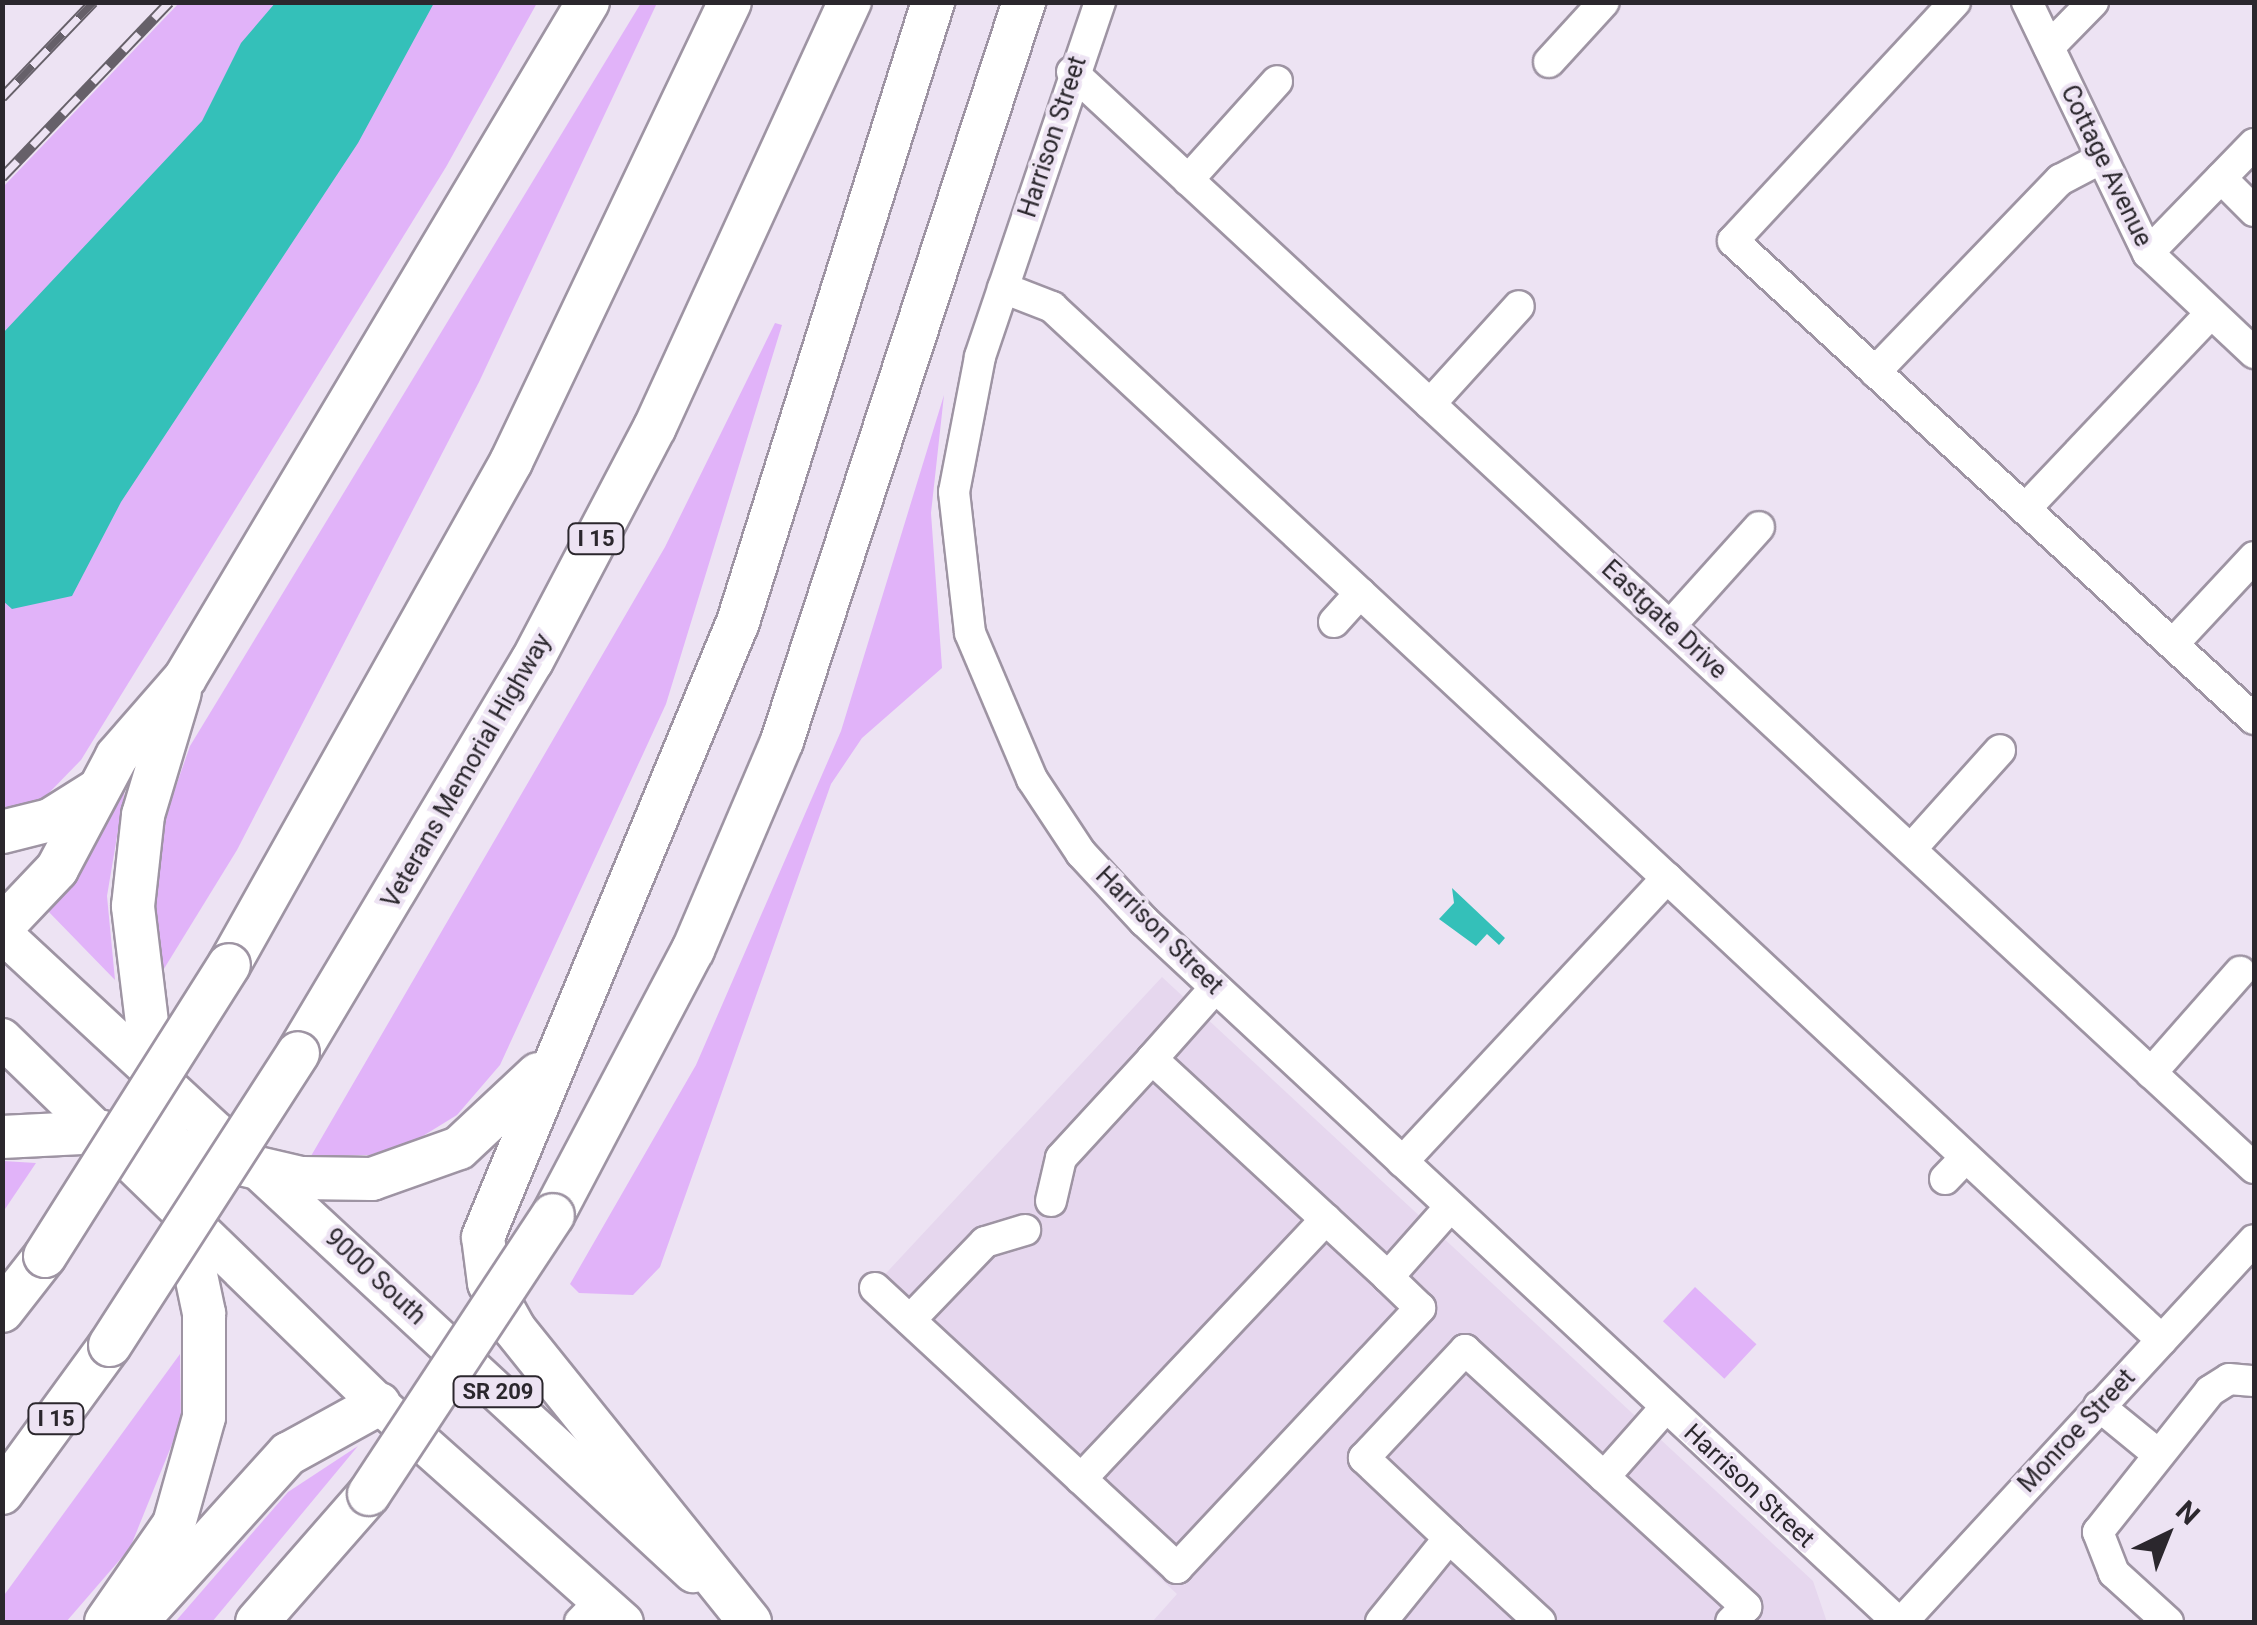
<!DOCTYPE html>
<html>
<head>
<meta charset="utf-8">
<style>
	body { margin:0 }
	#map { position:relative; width:2257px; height:1625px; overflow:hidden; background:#ede3f3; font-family:Roboto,sans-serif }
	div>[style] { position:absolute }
	.built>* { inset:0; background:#e6d7ee }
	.green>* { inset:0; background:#e1b3f9; transform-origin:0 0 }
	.water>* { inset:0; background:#34c0b9 }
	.roads { filter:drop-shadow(2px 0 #9e94a3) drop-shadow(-2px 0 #9e94a3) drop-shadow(0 2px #9e94a3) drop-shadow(0 -2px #9e94a3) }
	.minor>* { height:30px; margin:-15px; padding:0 15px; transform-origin:15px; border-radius:15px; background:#fff }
	.major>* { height:38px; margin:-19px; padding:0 19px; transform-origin:19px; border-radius:19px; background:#fff }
	.highway>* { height:42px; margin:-21px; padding:0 21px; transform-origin:21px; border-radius:21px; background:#fff }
	.rail>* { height:11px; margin-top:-5.5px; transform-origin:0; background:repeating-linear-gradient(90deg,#ede3f3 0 22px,#666069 0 44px); box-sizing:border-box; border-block:2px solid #666069 }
	.bridges { filter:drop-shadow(2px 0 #9e94a3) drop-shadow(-2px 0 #9e94a3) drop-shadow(0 2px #9e94a3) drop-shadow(0 -2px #9e94a3) }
	.highway-bridge>* { height:42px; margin:-21px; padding:0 21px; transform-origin:21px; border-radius:21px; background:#fff }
	span { translate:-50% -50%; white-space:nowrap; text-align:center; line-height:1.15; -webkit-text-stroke:8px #ede3f3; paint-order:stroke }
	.shield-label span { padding:2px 8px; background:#ede3f3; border:2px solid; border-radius:8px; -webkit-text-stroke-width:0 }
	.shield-label { font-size:22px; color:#2b272d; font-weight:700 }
	.street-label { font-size:25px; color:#2b272d }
	.frame { position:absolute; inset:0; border:5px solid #2b272d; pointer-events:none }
	.north { position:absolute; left:2117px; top:1485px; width:100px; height:100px; -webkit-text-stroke:8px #ede3f3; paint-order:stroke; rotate:43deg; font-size:28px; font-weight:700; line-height:40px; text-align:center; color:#2b272d }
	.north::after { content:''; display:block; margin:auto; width:35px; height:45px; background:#2b272d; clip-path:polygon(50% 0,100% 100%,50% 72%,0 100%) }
</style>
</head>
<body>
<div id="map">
	<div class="built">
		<div style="clip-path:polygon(1162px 977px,1813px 1581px,1827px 1622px,1152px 1622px,1177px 1594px,862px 1299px)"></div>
	</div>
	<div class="green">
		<div style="clip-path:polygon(179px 3px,537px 3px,446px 167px,81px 760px,44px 798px,2px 813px,2px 188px)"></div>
		<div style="clip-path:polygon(641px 3px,657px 3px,479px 382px,237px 850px,162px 972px,155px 909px,161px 829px,190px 746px)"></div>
		<div style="clip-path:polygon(775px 323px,782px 325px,666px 704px,500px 1065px,457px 1115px,418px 1139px,370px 1155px,311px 1156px,665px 547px)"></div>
		<div style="clip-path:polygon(944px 395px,931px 513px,942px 668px,862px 738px,831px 784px,660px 1267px,633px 1295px,579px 1293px,570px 1284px,696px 1065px,841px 731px)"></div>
		<div style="clip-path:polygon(125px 789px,107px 896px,115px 980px,45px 908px)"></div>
		<div style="clip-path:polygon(3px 1161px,36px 1163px,3px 1212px,2px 1161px)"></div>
		<div style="left:1695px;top:1287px;width:84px;height:47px;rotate:43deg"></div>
		<div style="clip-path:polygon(180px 1354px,181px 1422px,130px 1548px,66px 1622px,3px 1622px,2px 1598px)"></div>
		<div style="clip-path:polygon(358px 1446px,212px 1622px,175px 1622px,288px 1492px)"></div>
	</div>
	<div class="water">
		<div style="clip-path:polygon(276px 2px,434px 3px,358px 143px,121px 502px,72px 596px,12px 609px,2px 600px,3px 333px,202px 121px,241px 43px)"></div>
		<div style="clip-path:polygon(1452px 888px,1505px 938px,1499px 945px,1487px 934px,1476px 946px,1439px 919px,1454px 903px)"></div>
	</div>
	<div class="roads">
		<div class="minor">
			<div style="left:1100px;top:2px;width:375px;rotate:108.7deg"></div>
			<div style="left:980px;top:357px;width:137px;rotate:100.9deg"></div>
			<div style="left:954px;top:492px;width:142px;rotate:83.5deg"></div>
			<div style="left:970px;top:633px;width:159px;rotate:67deg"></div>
			<div style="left:1032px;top:779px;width:89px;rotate:56.5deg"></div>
			<div style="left:1081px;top:853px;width:93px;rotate:47.2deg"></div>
			<div style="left:1144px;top:921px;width:1030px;rotate:42.91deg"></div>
			<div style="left:1955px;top:2px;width:326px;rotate:132.9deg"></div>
			<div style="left:1733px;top:241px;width:707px;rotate:42.54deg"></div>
			<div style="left:2027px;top:2px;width:279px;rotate:64.3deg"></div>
			<div style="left:2148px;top:253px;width:146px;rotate:43.3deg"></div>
			<div style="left:2049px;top:47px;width:63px;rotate:-45.6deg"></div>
			<div style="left:1549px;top:62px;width:81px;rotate:-47.5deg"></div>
			<div style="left:1072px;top:72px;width:1612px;rotate:42.84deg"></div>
			<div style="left:2221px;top:178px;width:47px;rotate:45deg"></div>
			<div style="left:1188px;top:180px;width:133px;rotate:-48deg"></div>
			<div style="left:2148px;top:253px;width:152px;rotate:-45.8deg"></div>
			<div style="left:1003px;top:288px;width:53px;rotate:21.2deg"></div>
			<div style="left:1052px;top:307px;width:839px;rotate:42.88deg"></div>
			<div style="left:1667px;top:878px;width:388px;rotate:133deg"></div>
			<div style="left:1875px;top:372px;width:267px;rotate:-46.1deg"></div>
			<div style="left:2060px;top:180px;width:43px;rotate:-27.8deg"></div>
			<div style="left:1430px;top:404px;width:132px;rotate:-47.8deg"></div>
			<div style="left:2025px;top:509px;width:269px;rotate:-46.5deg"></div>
			<div style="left:1334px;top:622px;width:39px;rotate:-48deg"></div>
			<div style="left:1670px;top:626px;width:133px;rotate:-48deg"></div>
			<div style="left:2173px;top:644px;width:119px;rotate:-47deg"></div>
			<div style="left:1911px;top:849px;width:133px;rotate:-48deg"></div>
			<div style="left:1667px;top:878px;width:677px;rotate:43.03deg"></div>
			<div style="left:1215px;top:988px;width:95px;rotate:131.6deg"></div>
			<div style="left:1152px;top:1059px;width:321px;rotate:42.7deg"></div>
			<div style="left:1388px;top:1277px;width:94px;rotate:-48.5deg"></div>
			<div style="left:2151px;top:1073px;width:135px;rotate:-48.6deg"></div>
			<div style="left:1945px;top:1179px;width:30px;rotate:-46deg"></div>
			<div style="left:1051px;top:1201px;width:44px;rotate:-76.9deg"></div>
			<div style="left:1061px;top:1158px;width:134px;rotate:-47.4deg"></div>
			<div style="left:875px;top:1288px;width:412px;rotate:42.8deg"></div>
			<div style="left:1177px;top:1568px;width:356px;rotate:-46.9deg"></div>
			<div style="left:1420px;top:1308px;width:45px;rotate:-135.9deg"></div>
			<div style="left:910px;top:1320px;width:108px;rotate:-46.1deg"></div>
			<div style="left:985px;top:1242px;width:42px;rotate:-16.7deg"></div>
			<div style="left:2099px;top:1406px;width:71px;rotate:39.3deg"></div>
			<div style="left:1604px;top:1477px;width:92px;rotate:-48.5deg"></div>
			<div style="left:1081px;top:1479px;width:357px;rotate:-46.7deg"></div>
			<div style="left:1449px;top:1538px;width:117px;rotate:-136.7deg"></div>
			<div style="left:1364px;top:1458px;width:148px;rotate:-46.9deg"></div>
			<div style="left:1465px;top:1350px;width:381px;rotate:42.4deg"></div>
			<div style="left:1746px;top:1607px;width:21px;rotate:135deg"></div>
			<div style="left:580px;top:1622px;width:29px;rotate:-46deg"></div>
			<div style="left:1381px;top:1622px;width:108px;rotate:-51deg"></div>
			<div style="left:1449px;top:1538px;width:124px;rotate:42.7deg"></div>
			<div style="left:1902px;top:1622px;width:519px;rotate:-47.34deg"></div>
			<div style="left:2168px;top:1622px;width:73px;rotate:-137.8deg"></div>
			<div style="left:2114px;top:1573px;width:44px;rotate:-111.3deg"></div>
			<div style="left:2098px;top:1532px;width:180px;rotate:-51.5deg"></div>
			<div style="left:2210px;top:1391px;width:22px;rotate:-32deg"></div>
			<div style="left:2229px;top:1379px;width:25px;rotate:5deg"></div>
		</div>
		<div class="major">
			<div style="left:2px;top:933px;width:942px;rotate:42.81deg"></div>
			<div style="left:2px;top:1038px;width:525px;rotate:44.15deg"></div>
			<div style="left:379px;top:1404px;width:328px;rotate:41.7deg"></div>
		</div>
		<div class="highway">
			<div style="left:2px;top:832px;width:49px;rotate:-14deg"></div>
			<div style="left:50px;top:820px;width:54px;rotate:-32.2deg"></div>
			<div style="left:2px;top:927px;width:80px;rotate:-46.5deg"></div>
			<div style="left:57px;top:869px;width:128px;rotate:-62deg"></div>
			<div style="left:117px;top:756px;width:103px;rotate:-48.9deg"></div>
			<div style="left:185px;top:678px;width:787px;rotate:-59.2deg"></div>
			<div style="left:229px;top:965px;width:577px;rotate:-60.72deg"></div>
			<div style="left:511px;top:462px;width:509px;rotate:-64.54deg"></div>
			<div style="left:298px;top:1053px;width:457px;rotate:-59.2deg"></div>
			<div style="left:532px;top:661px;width:264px;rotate:-62.3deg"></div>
			<div style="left:655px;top:427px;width:468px;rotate:-65.4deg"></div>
			<div style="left:2px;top:1137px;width:100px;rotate:-2.9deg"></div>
			<div style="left:102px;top:1132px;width:205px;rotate:13deg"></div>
			<div style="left:302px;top:1178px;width:70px;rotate:0.8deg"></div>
			<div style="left:372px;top:1179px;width:92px;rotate:-19.6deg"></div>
			<div style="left:459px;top:1148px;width:108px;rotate:-43.1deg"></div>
			<div style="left:553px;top:1215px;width:300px;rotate:-62.2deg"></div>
			<div style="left:693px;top:950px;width:227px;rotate:-66.9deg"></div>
			<div style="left:782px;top:741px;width:778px;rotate:-71.87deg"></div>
			<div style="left:2px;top:1311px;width:70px;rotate:-52deg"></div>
			<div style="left:2px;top:1493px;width:183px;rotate:-53.9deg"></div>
			<div style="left:106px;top:1622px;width:119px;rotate:-55.2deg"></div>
			<div style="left:174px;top:1524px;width:111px;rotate:-74.3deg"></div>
			<div style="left:204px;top:1417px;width:104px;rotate:-90deg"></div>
			<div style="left:204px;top:1313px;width:246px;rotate:-101.9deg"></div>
			<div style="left:153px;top:1072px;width:167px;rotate:-96.9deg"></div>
			<div style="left:133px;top:906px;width:92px;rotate:-83.7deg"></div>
			<div style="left:143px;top:815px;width:128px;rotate:-73.3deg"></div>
			<div style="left:136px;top:1622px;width:227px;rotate:-47.9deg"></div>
			<div style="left:288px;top:1454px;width:104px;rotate:-28.8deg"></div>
			<div style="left:257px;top:1622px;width:170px;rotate:-48.8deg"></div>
			<div style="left:750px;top:1622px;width:377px;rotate:-128.8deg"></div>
			<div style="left:514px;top:1328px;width:51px;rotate:-119.1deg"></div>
			<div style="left:489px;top:1283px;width:46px;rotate:-97.4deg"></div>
			<div style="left:483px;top:1237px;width:666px;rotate:-67.48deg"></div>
			<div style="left:738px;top:622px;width:650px;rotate:-72.54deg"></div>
		</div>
	</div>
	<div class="rail">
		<div style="left:2px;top:97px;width:132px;rotate:-46.2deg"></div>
		<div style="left:2px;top:177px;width:242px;rotate:-46.3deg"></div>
	</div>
	<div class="bridges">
		<div class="highway-bridge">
			<div style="left:45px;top:1256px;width:344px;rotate:-57.7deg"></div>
			<div style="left:110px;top:1345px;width:347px;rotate:-57.2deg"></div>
			<div style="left:369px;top:1494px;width:334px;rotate:-56.6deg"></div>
		</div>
	</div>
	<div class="shield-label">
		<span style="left:596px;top:539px">I 15</span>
		<span style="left:498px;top:1392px">SR 209</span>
		<span style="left:56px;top:1419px">I 15</span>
	</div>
	<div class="street-label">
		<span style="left:1053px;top:137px;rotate:-72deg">Harrison Street</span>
		<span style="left:2106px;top:166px;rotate:64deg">Cottage Avenue</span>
		<span style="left:1664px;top:620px;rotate:43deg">Eastgate Drive</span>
		<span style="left:467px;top:771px;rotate:-60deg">Veterans Memorial Highway</span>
		<span style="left:1159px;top:931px;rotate:45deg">Harrison Street</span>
		<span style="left:375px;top:1277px;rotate:43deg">9000 South</span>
		<span style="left:2077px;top:1431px;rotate:-47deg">Monroe Street</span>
		<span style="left:1749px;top:1486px;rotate:43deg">Harrison Street</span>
	</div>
	<div class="frame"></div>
	<div class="north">N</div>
</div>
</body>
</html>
